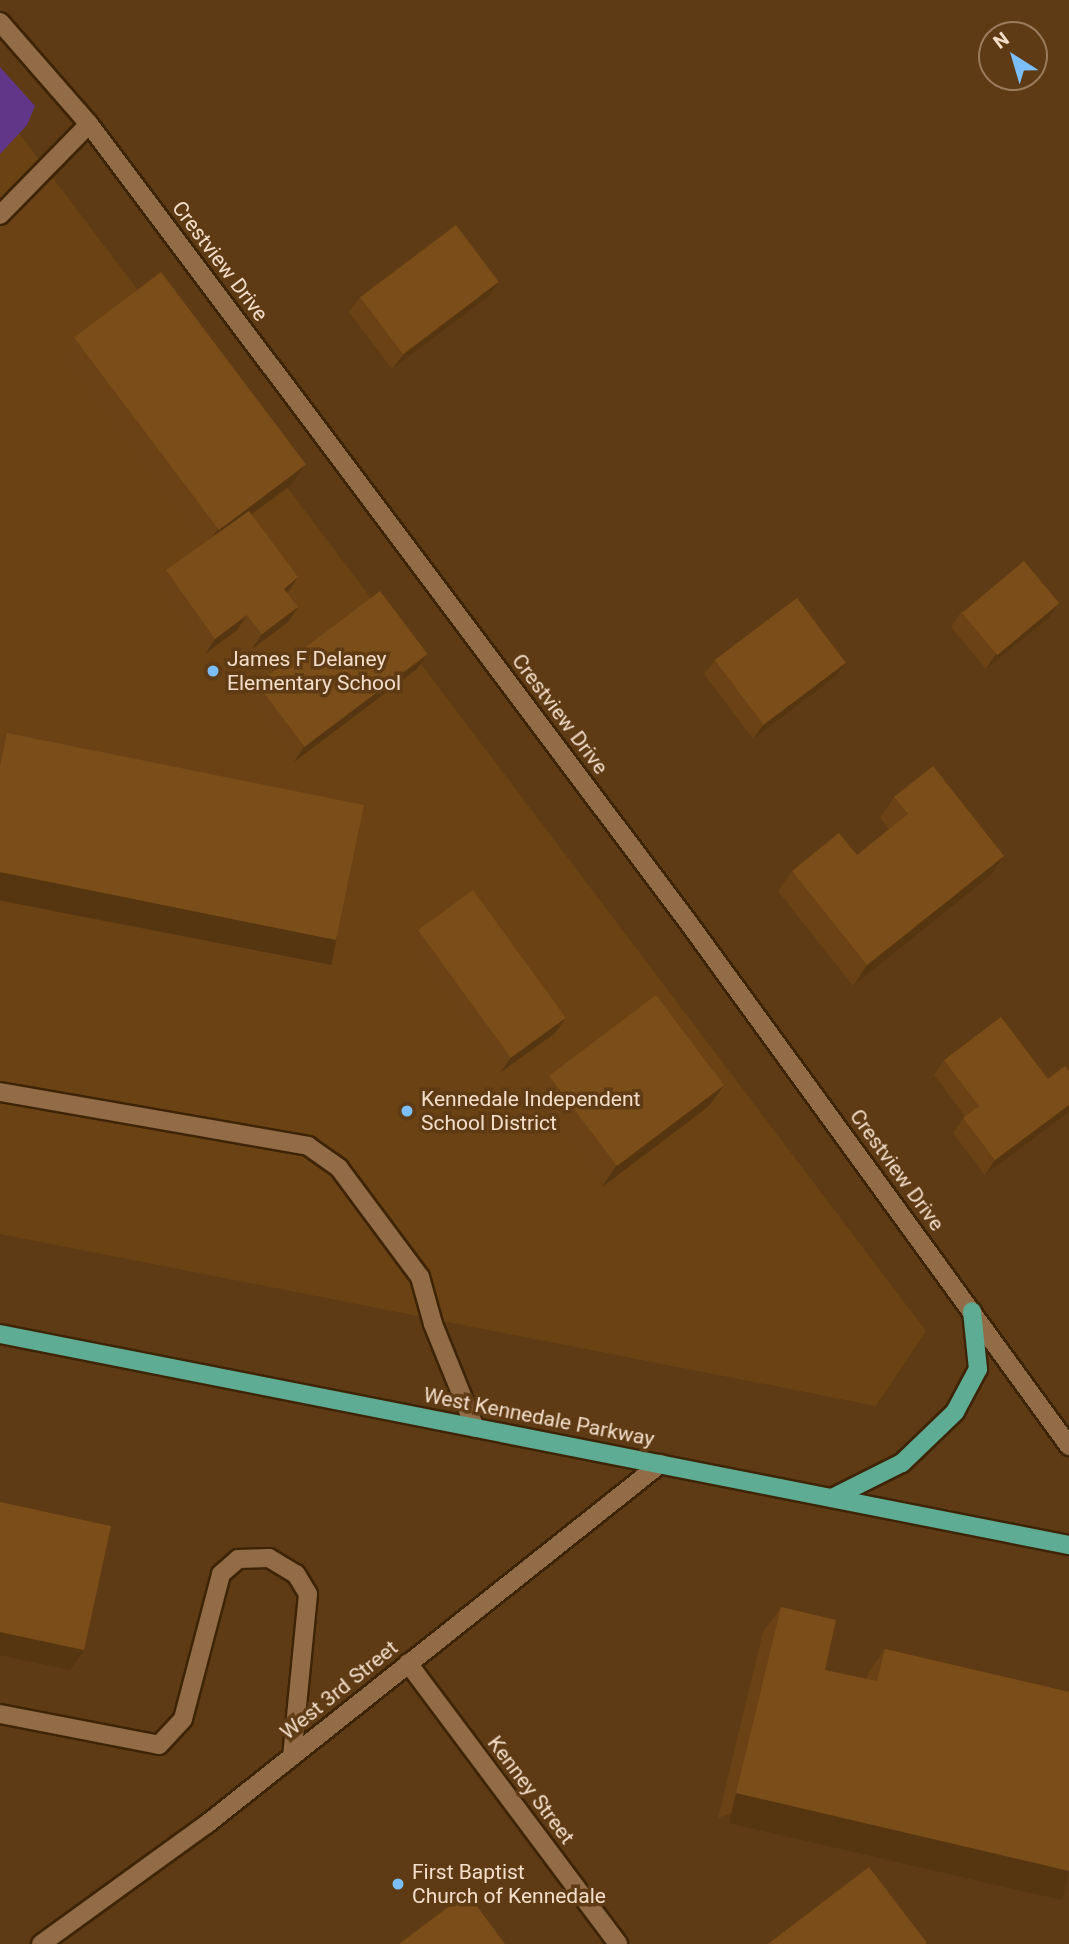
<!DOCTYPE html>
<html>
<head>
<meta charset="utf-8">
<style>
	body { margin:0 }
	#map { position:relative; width:1069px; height:1944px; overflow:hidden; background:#5e3b14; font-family:Roboto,sans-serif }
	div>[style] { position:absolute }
	.built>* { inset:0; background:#6a4213 }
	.green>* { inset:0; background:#613688 }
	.roads { filter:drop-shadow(2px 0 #3e2406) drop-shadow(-2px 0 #3e2406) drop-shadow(0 2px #3e2406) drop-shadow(0 -2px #3e2406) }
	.service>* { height:18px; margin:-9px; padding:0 9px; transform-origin:9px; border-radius:9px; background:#926c46 }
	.minor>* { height:18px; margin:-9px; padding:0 9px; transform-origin:9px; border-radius:9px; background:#926c46 }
	.tertiary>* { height:18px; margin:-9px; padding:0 9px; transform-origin:9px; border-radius:9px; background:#926c46 }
	.primary>* { height:18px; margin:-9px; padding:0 9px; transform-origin:9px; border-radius:9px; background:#5eac94 }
	.wall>* { inset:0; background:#6a4215 }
	.shaded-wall>* { inset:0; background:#563611; transform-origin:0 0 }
	.building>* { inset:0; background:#7b4d18; transform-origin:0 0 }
	.dots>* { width:19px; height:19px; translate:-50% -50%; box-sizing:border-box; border:4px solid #5e3b14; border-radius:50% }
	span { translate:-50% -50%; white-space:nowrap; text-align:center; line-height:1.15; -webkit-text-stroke:7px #5e3b14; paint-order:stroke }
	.street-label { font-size:21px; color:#f4deca }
	.poi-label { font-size:21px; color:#f4deca }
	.left { translate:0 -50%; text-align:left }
	.north { position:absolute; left:978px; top:21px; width:70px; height:70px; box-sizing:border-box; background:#5e3b14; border:2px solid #9a7c5d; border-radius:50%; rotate:323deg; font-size:19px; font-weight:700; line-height:28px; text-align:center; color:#f4deca }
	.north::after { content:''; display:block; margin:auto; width:24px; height:32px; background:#7bbef8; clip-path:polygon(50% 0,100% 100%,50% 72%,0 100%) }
</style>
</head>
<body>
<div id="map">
	<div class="built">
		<div style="clip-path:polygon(0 108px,926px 1331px,876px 1406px,0 1234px)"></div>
	</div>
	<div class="green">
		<div style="clip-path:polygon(0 67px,35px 106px,27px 125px,0 154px)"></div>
	</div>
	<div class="roads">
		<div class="service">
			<div style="left:0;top:215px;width:127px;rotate:-45.6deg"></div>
			<div style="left:0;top:1092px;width:313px;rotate:9.9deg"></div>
			<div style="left:308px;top:1146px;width:38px;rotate:35deg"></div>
			<div style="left:339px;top:1168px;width:136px;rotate:53.4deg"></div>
			<div style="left:420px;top:1277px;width:49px;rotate:74.5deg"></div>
			<div style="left:433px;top:1324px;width:112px;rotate:68deg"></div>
			<div style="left:0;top:1714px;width:162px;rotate:11deg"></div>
			<div style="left:159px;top:1745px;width:35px;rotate:-47deg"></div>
			<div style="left:183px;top:1719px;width:150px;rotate:-75.3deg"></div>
			<div style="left:221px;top:1574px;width:23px;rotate:-41deg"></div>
			<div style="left:238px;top:1559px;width:31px;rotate:-2deg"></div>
			<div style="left:269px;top:1558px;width:31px;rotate:31deg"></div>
			<div style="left:296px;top:1574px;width:23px;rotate:59deg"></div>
			<div style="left:308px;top:1594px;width:163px;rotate:95.6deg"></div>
		</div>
		<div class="minor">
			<div style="left:0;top:22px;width:135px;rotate:48.9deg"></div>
			<div style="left:89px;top:124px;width:998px;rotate:53.11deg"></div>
			<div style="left:688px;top:922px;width:648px;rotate:53.98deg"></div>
			<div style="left:408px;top:1663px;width:351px;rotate:53.2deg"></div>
		</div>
		<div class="tertiary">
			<div style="left:41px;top:1944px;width:205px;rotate:-35.9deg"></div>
			<div style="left:207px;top:1824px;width:579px;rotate:-38.47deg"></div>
		</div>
		<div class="primary">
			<div style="left:0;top:1334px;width:1090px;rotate:11.17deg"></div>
			<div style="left:832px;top:1498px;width:78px;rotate:-26.6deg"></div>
			<div style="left:902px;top:1463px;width:74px;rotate:-43.9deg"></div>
			<div style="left:955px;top:1412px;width:49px;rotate:-61.9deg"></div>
			<div style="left:978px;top:1369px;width:58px;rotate:-95.9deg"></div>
		</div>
	</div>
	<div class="wall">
		<div style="clip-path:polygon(489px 296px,392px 369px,349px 312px,360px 297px)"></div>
		<div style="clip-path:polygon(74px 337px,291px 485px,252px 514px,288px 592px,287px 593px,288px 622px,252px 649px,237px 630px,205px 654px,155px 585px,166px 570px,201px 545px,60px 358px)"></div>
		<div style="clip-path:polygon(1059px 603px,1049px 618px,986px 669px,951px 627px,961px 612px)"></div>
		<div style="clip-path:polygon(428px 654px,417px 669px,294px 762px,247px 699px,257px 684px)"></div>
		<div style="clip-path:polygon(715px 660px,835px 677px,753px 739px,704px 674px)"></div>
		<div style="clip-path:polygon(7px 733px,319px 965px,0 900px,0 743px)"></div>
		<div style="clip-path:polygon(894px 797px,1004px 856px,990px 876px,853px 986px,778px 891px,792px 871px,857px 855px,889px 829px,880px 818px)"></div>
		<div style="clip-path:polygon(418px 930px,555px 1033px,501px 1072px,408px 945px)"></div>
		<div style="clip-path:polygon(944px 1060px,1048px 1079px,1069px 1071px,1069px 1112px,985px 1175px,953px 1133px,965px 1116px,934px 1075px)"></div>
		<div style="clip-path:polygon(549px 1076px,709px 1106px,602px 1187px,534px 1097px)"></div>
		<div style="clip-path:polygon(781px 1607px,825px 1670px,866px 1679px,868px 1673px,885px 1649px,1069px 1692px,718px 1818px,763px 1632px)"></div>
	</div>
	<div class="shaded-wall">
		<div style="clip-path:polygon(499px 282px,489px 296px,392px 369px,403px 355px)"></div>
		<div style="clip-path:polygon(306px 464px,291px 485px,204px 549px,218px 529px)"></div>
		<div style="clip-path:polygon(298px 577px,288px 592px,273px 603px,284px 589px)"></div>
		<div style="clip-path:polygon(1059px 603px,1049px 618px,986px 669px,996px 654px)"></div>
		<div style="clip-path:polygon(298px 607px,288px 622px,252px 649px,262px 634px)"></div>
		<div style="clip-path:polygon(247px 615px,237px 630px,205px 654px,215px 639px)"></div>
		<div style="clip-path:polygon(428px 654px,417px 669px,294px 762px,304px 747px)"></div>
		<div style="clip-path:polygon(846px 663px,835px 677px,753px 739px,764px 724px)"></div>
		<div style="clip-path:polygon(1004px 856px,990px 876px,853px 986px,867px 965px)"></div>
		<div style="left:0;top:872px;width:343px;height:28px;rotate:11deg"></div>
		<div style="clip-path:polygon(566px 1018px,555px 1033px,501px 1072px,511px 1057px)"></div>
		<div style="clip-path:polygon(724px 1085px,709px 1106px,602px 1187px,616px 1166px)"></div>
		<div style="clip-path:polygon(1069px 1105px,1069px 1112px,985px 1175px,995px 1160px)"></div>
		<div style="clip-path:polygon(0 1632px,84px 1650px,70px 1670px,0 1655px)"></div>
		<div style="left:736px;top:1793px;width:342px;height:31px;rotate:13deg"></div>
	</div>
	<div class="building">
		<div style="left:456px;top:225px;width:71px;height:120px;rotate:53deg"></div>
		<div style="left:161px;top:272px;width:241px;height:109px;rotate:53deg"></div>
		<div style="clip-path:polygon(249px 511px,298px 577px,284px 589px,298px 607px,262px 634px,247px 615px,215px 639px,166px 570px)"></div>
		<div style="left:1024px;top:561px;width:55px;height:81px;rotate:50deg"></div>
		<div style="left:380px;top:591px;width:79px;height:154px;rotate:53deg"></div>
		<div style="left:797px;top:598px;width:81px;height:103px;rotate:53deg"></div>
		<div style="clip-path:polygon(7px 733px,364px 805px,336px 940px,0 872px,0 767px)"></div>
		<div style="clip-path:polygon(933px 766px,1004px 856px,867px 965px,792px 871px,839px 833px,857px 855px,908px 814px,894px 797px)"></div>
		<div style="left:473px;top:890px;width:158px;height:68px;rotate:54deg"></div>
		<div style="left:656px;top:995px;width:113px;height:134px;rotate:53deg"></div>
		<div style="clip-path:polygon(1001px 1017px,1048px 1079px,1065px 1066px,1069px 1071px,1069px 1105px,995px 1160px,963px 1118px,979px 1106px,944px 1060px)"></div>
		<div style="clip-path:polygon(0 1502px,111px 1526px,84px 1650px,0 1632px)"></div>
		<div style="clip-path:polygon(781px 1607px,836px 1620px,825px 1670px,877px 1681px,885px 1649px,1069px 1692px,1069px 1871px,736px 1793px)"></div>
		<div style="clip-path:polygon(869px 1867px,927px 1943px,925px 1944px,768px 1944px)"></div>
		<div style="clip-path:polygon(467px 1893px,505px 1944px,399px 1944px)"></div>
	</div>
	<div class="dots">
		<div style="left:213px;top:671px;background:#7bbef8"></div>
		<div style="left:407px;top:1111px;background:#7bbef8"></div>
		<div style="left:398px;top:1884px;background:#7bbef8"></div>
	</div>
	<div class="street-label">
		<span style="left:220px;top:261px;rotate:53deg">Crestview Drive</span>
		<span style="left:560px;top:714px;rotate:53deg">Crestview Drive</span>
		<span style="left:897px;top:1170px;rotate:54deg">Crestview Drive</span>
		<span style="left:539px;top:1417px;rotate:11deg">West Kennedale Parkway</span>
		<span style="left:339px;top:1690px;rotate:-39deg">West 3rd Street</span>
		<span style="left:531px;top:1790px;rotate:53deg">Kenney Street</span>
	</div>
	<div class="poi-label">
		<span class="left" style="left:227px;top:671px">James F Delaney<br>Elementary School</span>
		<span class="left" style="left:421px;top:1111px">Kennedale Independent<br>School District</span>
		<span class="left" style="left:412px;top:1884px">First Baptist<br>Church of Kennedale</span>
	</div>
	<div class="north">N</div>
</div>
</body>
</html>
